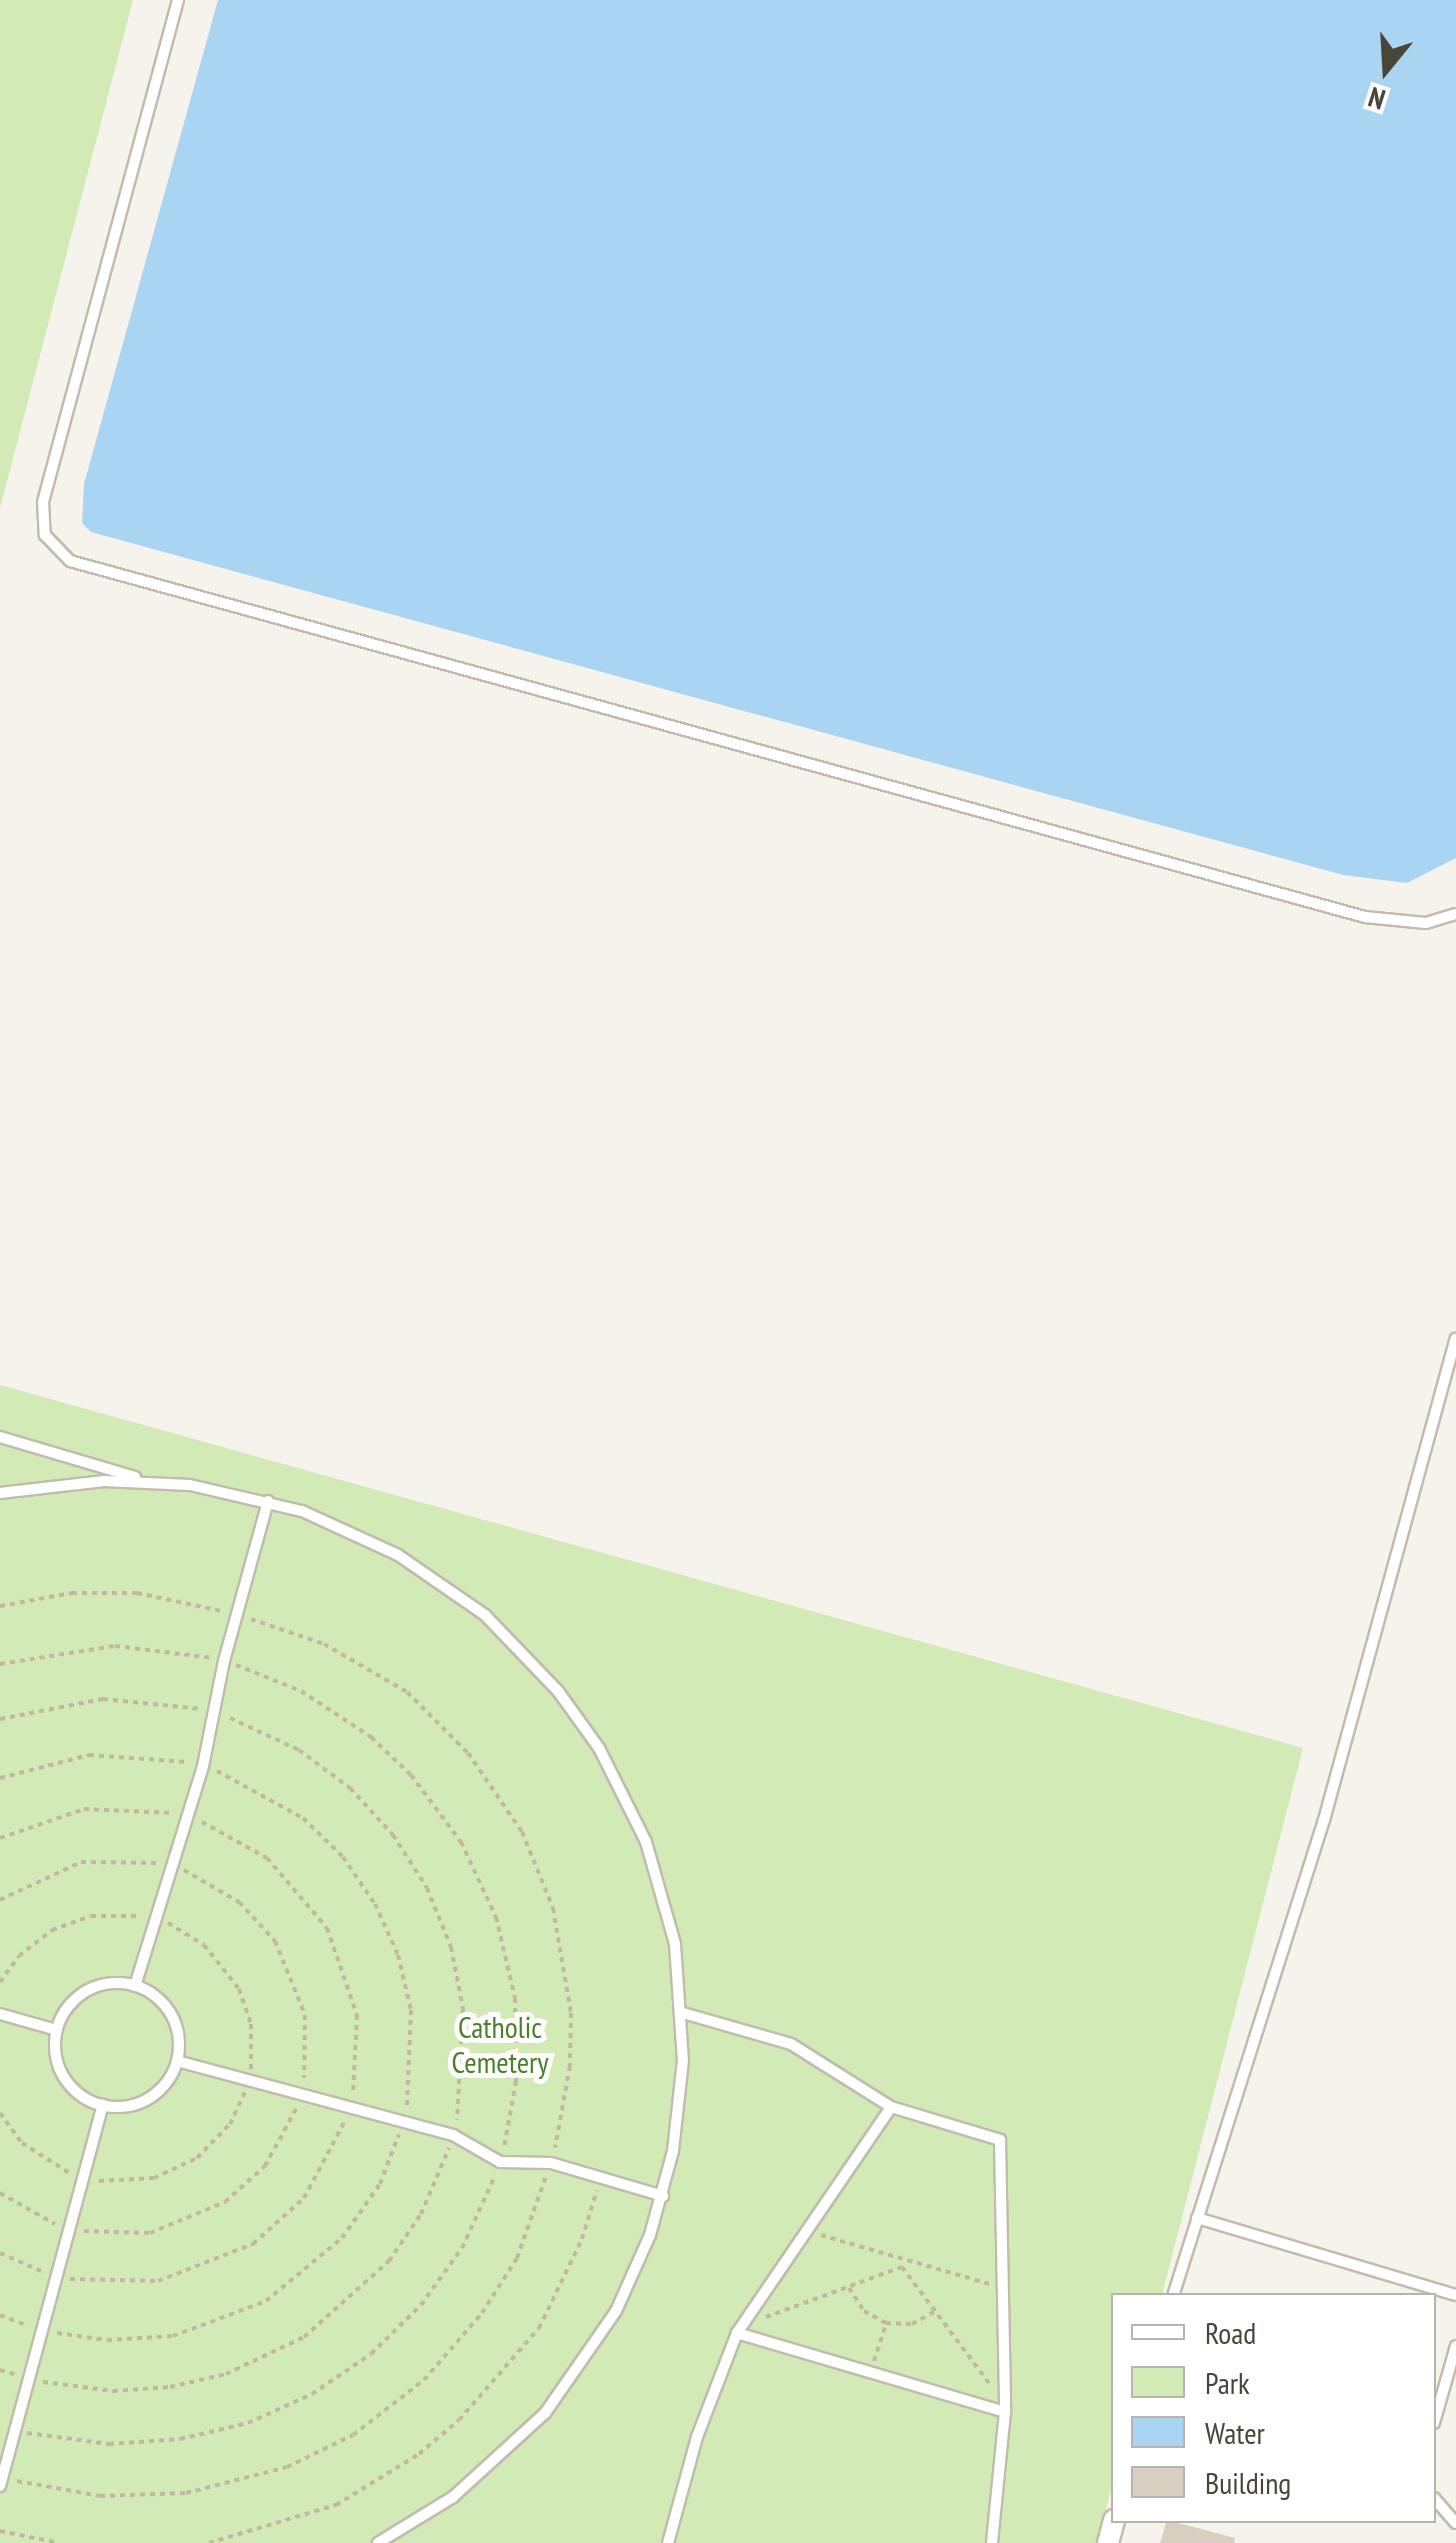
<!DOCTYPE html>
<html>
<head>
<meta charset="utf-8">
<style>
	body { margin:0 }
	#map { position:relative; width:1456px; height:2543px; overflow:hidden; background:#f6f3ec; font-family:"PT Sans Narrow",sans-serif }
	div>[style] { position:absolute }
	.green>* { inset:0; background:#d2eab5 }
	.water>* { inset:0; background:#a9d4f2 }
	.building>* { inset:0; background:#d8cfc1 }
	.path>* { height:4px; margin-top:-2px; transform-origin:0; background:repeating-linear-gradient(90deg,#c4b79f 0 5px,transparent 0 10px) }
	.roads { filter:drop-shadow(2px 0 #c2bbae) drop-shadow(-2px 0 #c2bbae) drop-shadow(0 2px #c2bbae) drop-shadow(0 -2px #c2bbae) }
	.service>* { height:10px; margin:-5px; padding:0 5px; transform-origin:5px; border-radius:5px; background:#fff }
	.service>.ring { margin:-5px; padding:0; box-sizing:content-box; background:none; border:10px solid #fff; border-radius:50% }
	.minor>* { height:20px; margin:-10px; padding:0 10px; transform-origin:10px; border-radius:10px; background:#fff }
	span { translate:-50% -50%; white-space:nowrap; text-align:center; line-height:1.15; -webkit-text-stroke:10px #fff; paint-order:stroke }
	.park-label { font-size:30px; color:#4a7f2a }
	.legend { position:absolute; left:1111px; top:2293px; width:325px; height:230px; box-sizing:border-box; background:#fff; border:2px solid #b7b4b0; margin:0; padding:12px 18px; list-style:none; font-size:30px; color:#4b4439 }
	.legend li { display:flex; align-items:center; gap:20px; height:50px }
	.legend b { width:50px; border:2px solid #b7b4b0 }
	.north { position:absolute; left:1336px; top:20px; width:100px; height:100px; -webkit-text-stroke:8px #fff; paint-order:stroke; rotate:198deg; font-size:28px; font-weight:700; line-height:40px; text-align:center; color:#4b4439 }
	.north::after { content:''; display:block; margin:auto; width:35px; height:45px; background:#4b4439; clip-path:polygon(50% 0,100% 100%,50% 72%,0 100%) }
</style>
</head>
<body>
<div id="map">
	<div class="green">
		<div style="clip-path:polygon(0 0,133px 0,0 508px)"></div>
		<div style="clip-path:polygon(0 1385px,1303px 1748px,1162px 2295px,1114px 2296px,1113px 2482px,1098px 2543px,0 2543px)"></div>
	</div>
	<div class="water">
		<div style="clip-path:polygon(218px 0,1456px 0,1456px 858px,1407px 883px,1343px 875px,91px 532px,82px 523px,84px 484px)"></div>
	</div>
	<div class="building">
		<div style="clip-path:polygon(1167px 2520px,1235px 2538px,1234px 2543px,1160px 2543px)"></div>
	</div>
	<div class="path">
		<div style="left:0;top:1606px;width:73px;rotate:-10.2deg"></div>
		<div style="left:72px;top:1593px;width:65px"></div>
		<div style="left:137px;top:1593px;width:87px;rotate:12deg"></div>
		<div style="left:251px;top:1619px;width:77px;rotate:18.9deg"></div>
		<div style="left:324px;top:1644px;width:96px;rotate:30deg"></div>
		<div style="left:407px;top:1692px;width:86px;rotate:45deg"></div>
		<div style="left:468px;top:1753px;width:96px;rotate:55.6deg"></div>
		<div style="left:522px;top:1832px;width:82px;rotate:67.8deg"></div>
		<div style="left:553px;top:1908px;width:107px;rotate:80.3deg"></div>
		<div style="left:571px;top:2013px;width:53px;rotate:91.1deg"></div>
		<div style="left:570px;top:2066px;width:83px;rotate:100.4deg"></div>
		<div style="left:0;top:1664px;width:116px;rotate:-8.9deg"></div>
		<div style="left:115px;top:1646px;width:99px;rotate:7deg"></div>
		<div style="left:236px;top:1665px;width:70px;rotate:21.8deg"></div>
		<div style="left:301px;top:1691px;width:84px;rotate:33.3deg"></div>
		<div style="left:371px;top:1737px;width:55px;rotate:43.5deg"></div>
		<div style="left:411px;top:1775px;width:84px;rotate:53.3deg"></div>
		<div style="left:461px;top:1842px;width:83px;rotate:65deg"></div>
		<div style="left:496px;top:1917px;width:83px;rotate:76.8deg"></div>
		<div style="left:515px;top:1998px;width:83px;rotate:89.3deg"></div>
		<div style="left:516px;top:2081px;width:68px;rotate:100.2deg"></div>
		<div style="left:230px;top:1718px;width:76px;rotate:24.9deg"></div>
		<div style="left:299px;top:1750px;width:64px;rotate:36.7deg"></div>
		<div style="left:350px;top:1788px;width:64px;rotate:47.5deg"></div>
		<div style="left:393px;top:1835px;width:63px;rotate:57.3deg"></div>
		<div style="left:427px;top:1888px;width:64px;rotate:67.9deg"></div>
		<div style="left:451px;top:1947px;width:63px;rotate:79deg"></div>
		<div style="left:463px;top:2009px;width:111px;rotate:93.1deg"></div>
		<div style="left:0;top:1719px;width:105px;rotate:-11deg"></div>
		<div style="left:103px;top:1699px;width:99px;rotate:5.8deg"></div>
		<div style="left:217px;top:1771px;width:98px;rotate:28.7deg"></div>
		<div style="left:303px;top:1818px;width:56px;rotate:44.3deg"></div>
		<div style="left:343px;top:1857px;width:57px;rotate:55.8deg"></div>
		<div style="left:375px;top:1904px;width:56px;rotate:65.7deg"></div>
		<div style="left:398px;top:1955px;width:57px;rotate:76.7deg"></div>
		<div style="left:411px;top:2010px;width:96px;rotate:92.4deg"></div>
		<div style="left:0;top:1778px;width:92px;rotate:-14.5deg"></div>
		<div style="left:89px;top:1755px;width:99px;rotate:4deg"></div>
		<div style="left:202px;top:1822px;width:74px;rotate:29deg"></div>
		<div style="left:267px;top:1858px;width:92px;rotate:49.4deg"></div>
		<div style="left:327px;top:1928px;width:92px;rotate:71deg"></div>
		<div style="left:357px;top:2015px;width:80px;rotate:92.9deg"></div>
		<div style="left:0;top:1838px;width:89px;rotate:-19deg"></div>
		<div style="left:84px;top:1809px;width:90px;rotate:2.5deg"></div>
		<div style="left:184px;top:1870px;width:64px;rotate:30.2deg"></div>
		<div style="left:239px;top:1902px;width:53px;rotate:47.3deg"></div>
		<div style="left:275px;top:1941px;width:80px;rotate:67.9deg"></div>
		<div style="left:305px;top:2015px;width:63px;rotate:90.9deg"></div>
		<div style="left:0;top:1900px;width:89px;rotate:-25.1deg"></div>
		<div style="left:81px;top:1862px;width:79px;rotate:0.7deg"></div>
		<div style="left:168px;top:1923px;width:42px;rotate:31.4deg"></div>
		<div style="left:204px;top:1945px;width:56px;rotate:51.5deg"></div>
		<div style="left:239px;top:1989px;width:37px;rotate:71deg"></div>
		<div style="left:251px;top:2024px;width:45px;rotate:90deg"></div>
		<div style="left:0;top:1982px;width:32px;rotate:-54deg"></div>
		<div style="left:19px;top:1956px;width:42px;rotate:-38.2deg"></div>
		<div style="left:52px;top:1930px;width:41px;rotate:-19.7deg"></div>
		<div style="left:91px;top:1916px;width:49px"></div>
		<div style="left:0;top:2113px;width:37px;rotate:54deg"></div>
		<div style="left:22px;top:2143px;width:58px;rotate:32.3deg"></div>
		<div style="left:99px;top:2181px;width:55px;rotate:-3.1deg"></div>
		<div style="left:154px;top:2178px;width:47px;rotate:-24.9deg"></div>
		<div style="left:197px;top:2158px;width:47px;rotate:-45.9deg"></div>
		<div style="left:230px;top:2124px;width:35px;rotate:-65deg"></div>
		<div style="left:0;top:2193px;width:63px;rotate:29.4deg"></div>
		<div style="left:84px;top:2231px;width:66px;rotate:1.7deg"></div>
		<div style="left:150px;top:2233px;width:81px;rotate:-22.5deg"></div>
		<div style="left:225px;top:2202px;width:54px;rotate:-42deg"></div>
		<div style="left:265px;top:2166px;width:67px;rotate:-61.5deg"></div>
		<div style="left:821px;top:2235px;width:176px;rotate:16.2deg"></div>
		<div style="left:0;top:2253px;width:45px;rotate:23.7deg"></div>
		<div style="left:70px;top:2279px;width:88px;rotate:1.3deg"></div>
		<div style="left:158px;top:2281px;width:102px;rotate:-21.3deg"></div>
		<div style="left:253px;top:2244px;width:69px;rotate:-42deg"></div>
		<div style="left:304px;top:2198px;width:89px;rotate:-62deg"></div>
		<div style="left:849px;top:2288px;width:27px;rotate:57deg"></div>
		<div style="left:864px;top:2311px;width:25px;rotate:29deg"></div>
		<div style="left:886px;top:2323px;width:26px;rotate:2deg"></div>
		<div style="left:912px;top:2324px;width:26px;rotate:-29deg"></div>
		<div style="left:0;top:2315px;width:30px;rotate:21deg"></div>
		<div style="left:766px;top:2317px;width:145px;rotate:-20.2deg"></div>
		<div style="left:902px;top:2267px;width:145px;rotate:53.1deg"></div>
		<div style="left:57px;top:2333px;width:50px;rotate:8deg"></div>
		<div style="left:107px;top:2340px;width:66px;rotate:-3.5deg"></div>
		<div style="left:173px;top:2336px;width:99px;rotate:-20.6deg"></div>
		<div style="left:266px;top:2301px;width:99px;rotate:-39.7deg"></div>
		<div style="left:342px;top:2238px;width:66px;rotate:-54.9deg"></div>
		<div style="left:380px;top:2184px;width:53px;rotate:-69.2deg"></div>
		<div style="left:874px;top:2361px;width:40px;rotate:-72deg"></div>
		<div style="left:0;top:2370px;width:15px;rotate:16deg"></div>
		<div style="left:43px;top:2382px;width:71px;rotate:7.3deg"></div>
		<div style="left:113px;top:2391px;width:57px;rotate:-4deg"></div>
		<div style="left:170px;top:2387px;width:57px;rotate:-13.1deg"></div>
		<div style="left:226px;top:2374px;width:86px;rotate:-25.4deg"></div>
		<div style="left:304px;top:2337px;width:114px;rotate:-41.8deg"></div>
		<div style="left:389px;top:2261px;width:57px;rotate:-55.8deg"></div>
		<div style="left:421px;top:2214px;width:72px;rotate:-67deg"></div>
		<div style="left:27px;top:2433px;width:83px;rotate:7.6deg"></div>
		<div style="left:109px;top:2444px;width:71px;rotate:-4deg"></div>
		<div style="left:180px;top:2439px;width:70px;rotate:-13.2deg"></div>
		<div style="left:248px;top:2423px;width:70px;rotate:-24.4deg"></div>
		<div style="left:312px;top:2394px;width:71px;rotate:-34.1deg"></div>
		<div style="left:371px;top:2354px;width:70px;rotate:-44.4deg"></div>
		<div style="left:421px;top:2305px;width:70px;rotate:-54.3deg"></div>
		<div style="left:462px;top:2248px;width:79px;rotate:-65.4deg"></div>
		<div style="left:17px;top:2481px;width:84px;rotate:10.2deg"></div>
		<div style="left:100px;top:2496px;width:86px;rotate:-2deg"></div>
		<div style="left:186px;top:2493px;width:104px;rotate:-14.4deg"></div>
		<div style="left:287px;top:2467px;width:73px;rotate:-25.9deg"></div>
		<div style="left:353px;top:2435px;width:90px;rotate:-37.8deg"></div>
		<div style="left:424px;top:2380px;width:89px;rotate:-49.1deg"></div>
		<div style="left:482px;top:2313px;width:65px;rotate:-57.5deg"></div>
		<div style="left:517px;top:2258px;width:87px;rotate:-70.5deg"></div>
		<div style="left:0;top:2531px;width:60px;rotate:11.5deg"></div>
		<div style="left:209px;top:2543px;width:133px;rotate:-16.7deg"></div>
		<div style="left:336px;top:2505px;width:97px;rotate:-31.6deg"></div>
		<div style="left:419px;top:2454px;width:52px;rotate:-40.4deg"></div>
		<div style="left:459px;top:2420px;width:122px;rotate:-49deg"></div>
		<div style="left:539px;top:2328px;width:99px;rotate:-64.2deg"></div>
		<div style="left:582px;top:2239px;width:51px;rotate:-73deg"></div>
	</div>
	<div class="roads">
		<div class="service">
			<div style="left:178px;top:0;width:520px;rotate:105.05deg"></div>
			<div style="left:43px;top:502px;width:33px;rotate:87deg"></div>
			<div style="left:45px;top:535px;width:36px;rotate:46deg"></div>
			<div style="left:70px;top:561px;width:1343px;rotate:15.37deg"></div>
			<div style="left:1365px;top:917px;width:61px;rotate:5.6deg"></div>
			<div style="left:1426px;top:923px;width:31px;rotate:-17deg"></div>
			<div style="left:0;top:1437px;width:141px;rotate:16.5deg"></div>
			<div style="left:0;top:1493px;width:105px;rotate:-6.6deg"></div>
			<div style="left:104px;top:1481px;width:86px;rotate:2.7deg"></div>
			<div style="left:190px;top:1485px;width:115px;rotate:13.1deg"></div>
			<div style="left:302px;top:1511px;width:106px;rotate:24.6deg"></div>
			<div style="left:398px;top:1555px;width:106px;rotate:34.6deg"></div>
			<div style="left:485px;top:1615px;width:105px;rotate:46.2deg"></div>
			<div style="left:558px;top:1691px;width:70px;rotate:54.3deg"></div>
			<div style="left:599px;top:1748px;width:105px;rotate:63.4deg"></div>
			<div style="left:646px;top:1842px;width:106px;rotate:74.1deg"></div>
			<div style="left:675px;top:1944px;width:116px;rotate:86.1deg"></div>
			<div style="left:683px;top:2060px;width:92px;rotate:96.3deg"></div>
			<div style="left:673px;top:2151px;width:87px;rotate:105.3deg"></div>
			<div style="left:650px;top:2235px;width:83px;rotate:114.1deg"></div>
			<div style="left:616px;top:2311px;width:124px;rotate:124.8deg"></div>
			<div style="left:545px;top:2413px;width:125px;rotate:137.6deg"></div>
			<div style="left:453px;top:2497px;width:88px;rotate:148.5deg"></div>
			<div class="ring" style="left:55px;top:1983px;width:114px;height:114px"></div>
			<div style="left:135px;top:1986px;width:230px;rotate:-72.8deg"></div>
			<div style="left:203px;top:1766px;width:107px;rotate:-78.7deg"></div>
			<div style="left:224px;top:1661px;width:166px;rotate:-74.6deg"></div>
			<div style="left:683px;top:2013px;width:112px;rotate:16deg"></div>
			<div style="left:791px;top:2044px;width:118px;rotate:32.2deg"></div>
			<div style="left:891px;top:2107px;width:114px;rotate:16.8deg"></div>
			<div style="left:1000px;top:2140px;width:272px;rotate:88.9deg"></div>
			<div style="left:1005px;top:2412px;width:132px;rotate:95.7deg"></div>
			<div style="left:0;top:2014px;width:59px;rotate:15.7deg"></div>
			<div style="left:177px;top:2061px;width:286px;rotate:15deg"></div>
			<div style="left:453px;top:2135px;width:54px;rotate:29.9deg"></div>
			<div style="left:500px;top:2162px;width:51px;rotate:1.1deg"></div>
			<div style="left:551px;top:2163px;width:117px;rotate:16.4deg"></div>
			<div style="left:1197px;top:2218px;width:270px;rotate:16.6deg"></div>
			<div style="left:1173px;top:2296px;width:499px;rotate:-72.4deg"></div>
			<div style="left:1324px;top:1820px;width:499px;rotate:-74.7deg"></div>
			<div style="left:737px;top:2333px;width:279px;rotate:16.4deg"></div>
			<div style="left:1434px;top:2423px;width:80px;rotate:-74.1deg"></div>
			<div style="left:0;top:2486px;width:395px;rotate:-74.9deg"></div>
			<div style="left:1434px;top:2498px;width:33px;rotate:49deg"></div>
			<div style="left:668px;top:2543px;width:110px;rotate:-74.7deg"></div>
			<div style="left:697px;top:2437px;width:111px;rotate:-69deg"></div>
			<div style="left:737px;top:2333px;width:273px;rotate:-55.7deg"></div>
		</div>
		<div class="minor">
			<div style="left:1108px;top:2543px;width:24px;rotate:-75deg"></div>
		</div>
	</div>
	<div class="park-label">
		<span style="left:500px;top:2044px">Catholic<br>Cemetery</span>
	</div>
	<ul class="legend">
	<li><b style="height:12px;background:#fff"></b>Road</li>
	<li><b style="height:28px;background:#d2eab5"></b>Park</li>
	<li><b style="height:28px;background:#a9d4f2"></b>Water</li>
	<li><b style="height:28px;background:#d8cfc1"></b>Building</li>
	</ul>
	<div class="north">N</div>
</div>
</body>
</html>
